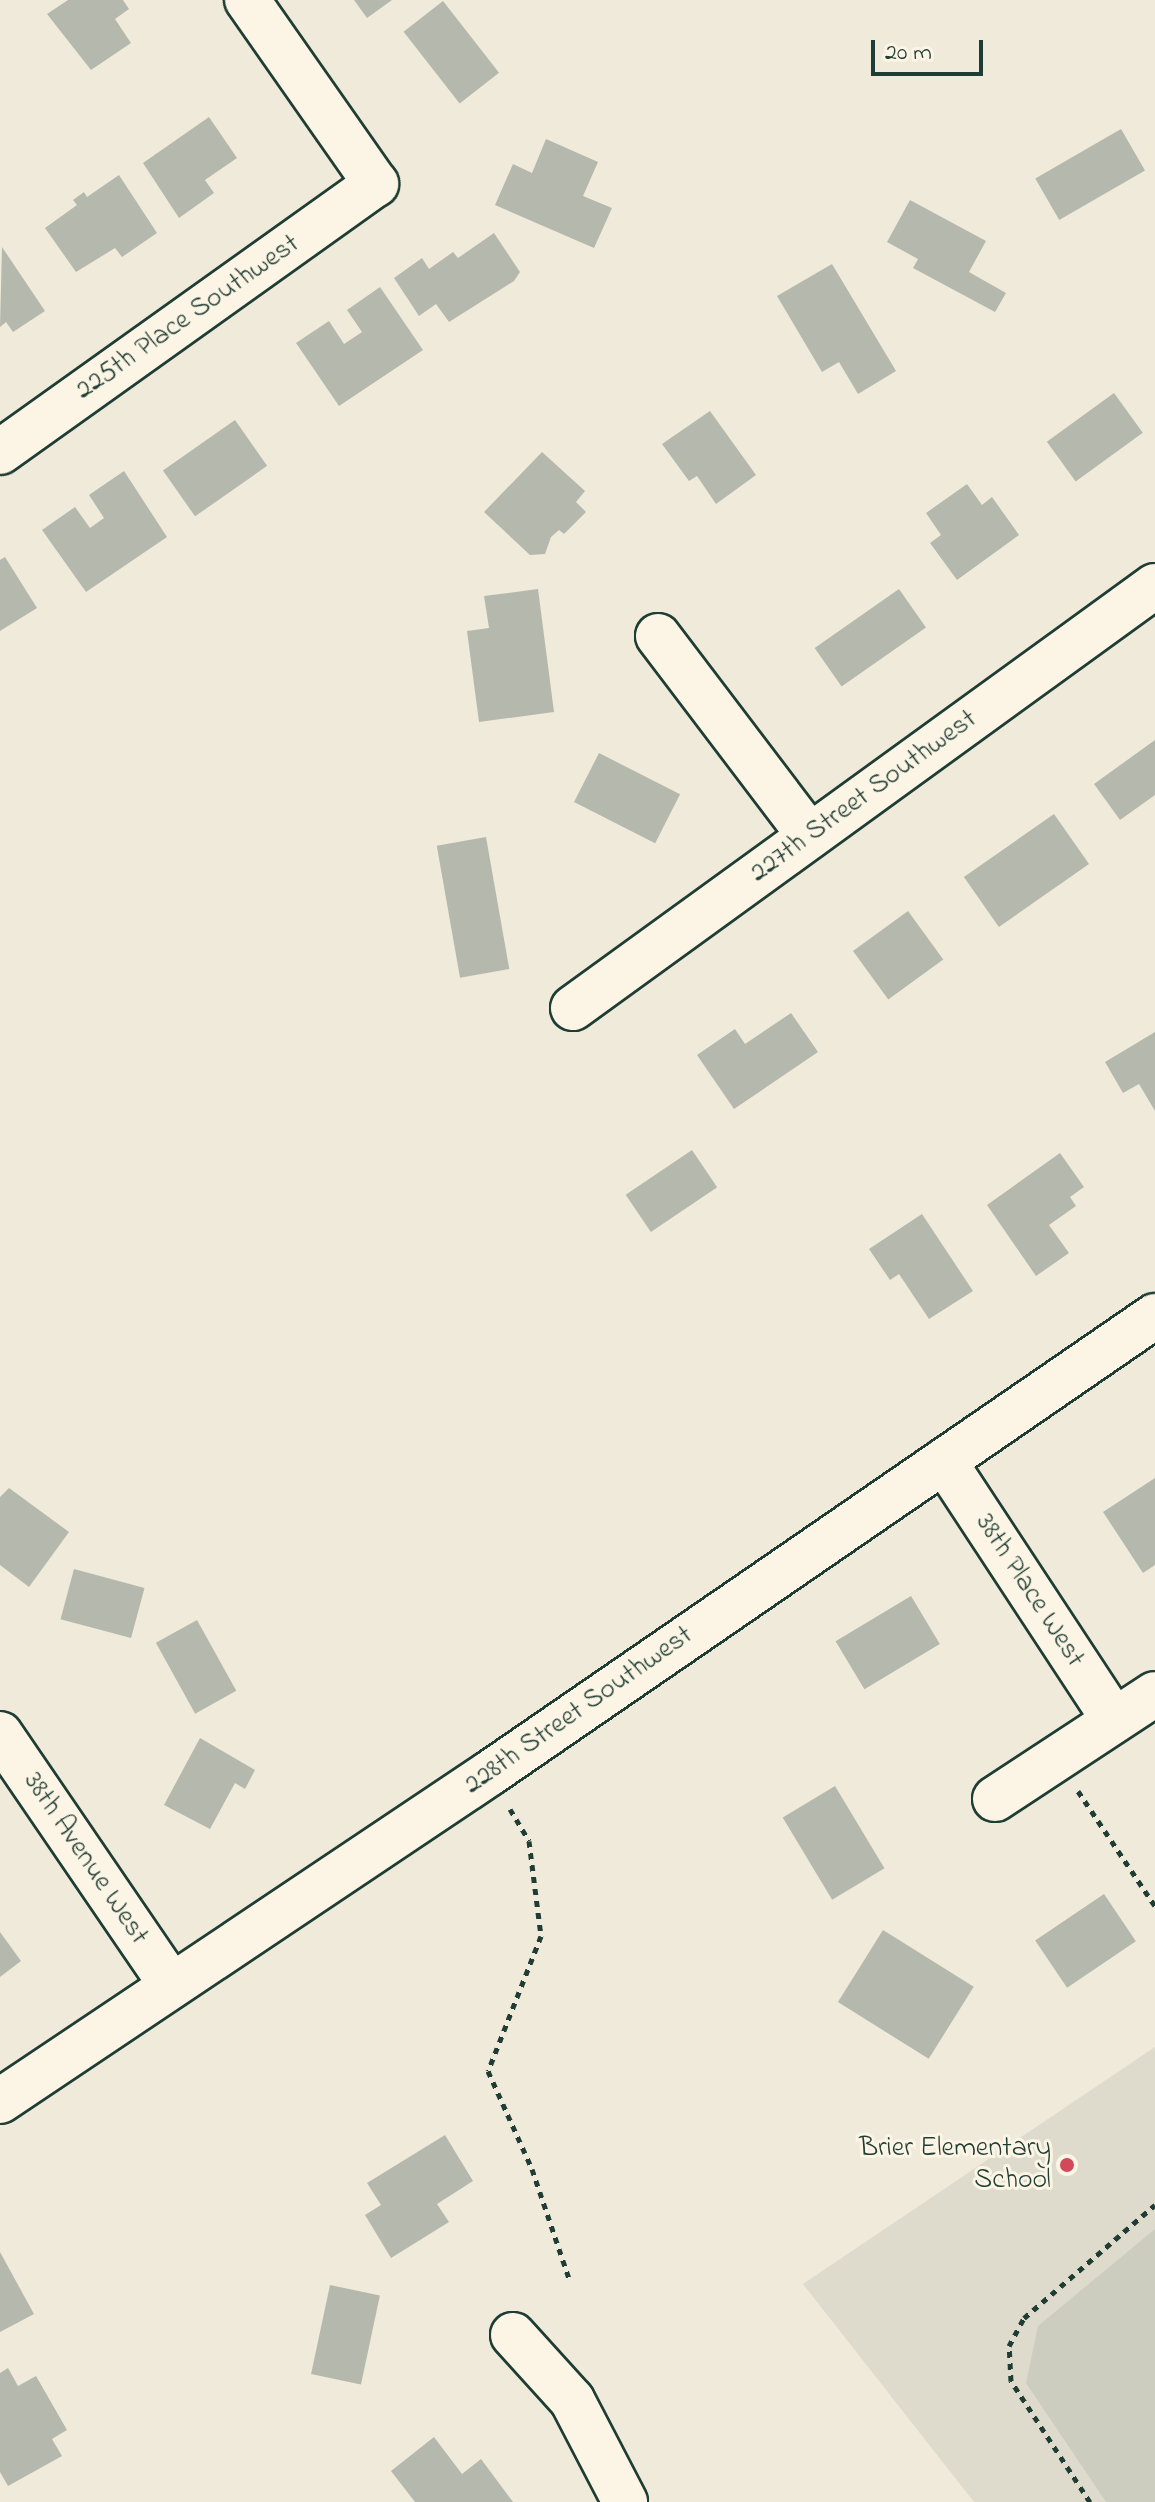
<!DOCTYPE html>
<html>
<head>
<meta charset="utf-8">
<style>
	body { margin:0 }
	#map { position:relative; width:1155px; height:2502px; overflow:hidden; background:#efeada; font-family:"Indie Flower",sans-serif }
	div>[style] { position:absolute }
	.built>* { inset:0; background:#dedbcc }
	.green>* { inset:0; background:#cccdbf }
	.building>* { inset:0; background:#b5b9ad; transform-origin:0 0 }
	.path>* { height:5px; margin-top:-2.5px; transform-origin:0; background:repeating-linear-gradient(90deg,#1f3d34 0 6px,transparent 0 12px) }
	.roads { filter:drop-shadow(2px 0 #1f3d34) drop-shadow(-2px 0 #1f3d34) drop-shadow(0 2px #1f3d34) drop-shadow(0 -2px #1f3d34) }
	.minor>* { height:44px; margin:-22px; padding:0 22px; transform-origin:22px; border-radius:22px; background:#fcf5e5 }
	.secondary>* { height:44px; margin:-22px; padding:0 22px; transform-origin:22px; border-radius:22px; background:#fcf5e5 }
	.dots>* { width:22px; height:22px; translate:-50% -50%; box-sizing:border-box; border:4px solid #fcf5e5; border-radius:50% }
	span { translate:-50% -50%; white-space:nowrap; text-align:center; line-height:1.15; -webkit-text-stroke:6px #fcf5e5; paint-order:stroke }
	.street-label { font-size:28px; color:#1f3d34 }
	.poi-label { font-size:28px; color:#1f3d34 }
	.right { translate:-100% -50%; text-align:right }
	.scale { position:absolute; left:871px; top:40px; width:112px; height:36px; box-sizing:border-box; border:4px solid #1f3d34; border-top:0; padding-left:10px; font-size:24px; line-height:28px; white-space:nowrap; color:#1f3d34; -webkit-text-stroke:6px #fcf5e5; paint-order:stroke }
</style>
</head>
<body>
<div id="map">
	<div class="built">
		<div style="clip-path:polygon(1155px 2047px,1155px 2502px,974px 2502px,803px 2284px)"></div>
	</div>
	<div class="green">
		<div style="clip-path:polygon(1155px 2229px,1155px 2502px,1106px 2502px,1026px 2383px,1038px 2326px)"></div>
	</div>
	<div class="building">
		<div style="clip-path:polygon(68px 0,123px 0,129px 9px,115px 19px,131px 43px,91px 70px,47px 14px)"></div>
		<div style="clip-path:polygon(354px 0,392px 0,367px 18px)"></div>
		<div style="left:443px;top:1px;width:91px;height:50px;rotate:52deg"></div>
		<div style="clip-path:polygon(209px 117px,237px 158px,205px 180px,214px 193px,179px 218px,143px 163px)"></div>
		<div style="left:1121px;top:129px;width:48px;height:99px;rotate:60deg"></div>
		<div style="clip-path:polygon(546px 139px,598px 162px,583px 196px,612px 208px,594px 248px,495px 205px,513px 164px,532px 173px)"></div>
		<div style="clip-path:polygon(119px 175px,157px 233px,122px 257px,115px 248px,76px 272px,45px 228px,77px 205px,73px 200px,84px 192px,87px 197px)"></div>
		<div style="clip-path:polygon(910px 200px,986px 241px,969px 272px,1006px 293px,995px 312px,913px 268px,918px 259px,887px 242px)"></div>
		<div style="clip-path:polygon(494px 233px,520px 272px,514px 281px,449px 322px,436px 304px,419px 316px,394px 278px,422px 258px,429px 269px,453px 252px,458px 258px)"></div>
		<div style="clip-path:polygon(2px 247px,45px 311px,13px 332px,6px 322px,0 327px)"></div>
		<div style="clip-path:polygon(832px 264px,896px 371px,858px 394px,839px 362px,822px 372px,777px 296px)"></div>
		<div style="clip-path:polygon(380px 287px,423px 350px,339px 406px,296px 343px,329px 321px,344px 344px,362px 332px,347px 310px)"></div>
		<div style="left:1114px;top:393px;width:49px;height:83px;rotate:54deg"></div>
		<div style="clip-path:polygon(710px 411px,756px 475px,716px 504px,697px 476px,689px 481px,662px 444px)"></div>
		<div style="left:235px;top:420px;width:56px;height:88px;rotate:55deg"></div>
		<div style="clip-path:polygon(542px 452px,585px 491px,576px 502px,586px 512px,564px 534px,559px 530px,551px 537px,545px 554px,530px 555px,484px 512px)"></div>
		<div style="clip-path:polygon(124px 471px,167px 537px,86px 592px,42px 530px,75px 507px,90px 528px,104px 518px,89px 495px)"></div>
		<div style="clip-path:polygon(967px 484px,982px 505px,992px 497px,1019px 535px,957px 580px,930px 543px,941px 535px,926px 513px)"></div>
		<div style="clip-path:polygon(5px 557px,37px 608px,0 631px,0 560px)"></div>
		<div style="clip-path:polygon(538px 589px,554px 712px,479px 722px,467px 631px,489px 628px,484px 596px)"></div>
		<div style="left:899px;top:589px;width:47px;height:103px;rotate:55deg"></div>
		<div style="clip-path:polygon(1155px 740px,1155px 795px,1120px 820px,1094px 784px)"></div>
		<div style="left:599px;top:753px;width:91px;height:55px;rotate:27deg"></div>
		<div style="left:1054px;top:814px;width:61px;height:110px;rotate:55deg"></div>
		<div style="left:486px;top:837px;width:134px;height:50px;rotate:80deg"></div>
		<div style="left:908px;top:911px;width:60px;height:68px;rotate:54deg"></div>
		<div style="clip-path:polygon(791px 1013px,818px 1052px,734px 1109px,697px 1055px,735px 1029px,745px 1044px)"></div>
		<div style="clip-path:polygon(1155px 1032px,1155px 1111px,1139px 1084px,1123px 1093px,1105px 1062px)"></div>
		<div style="left:692px;top:1150px;width:45px;height:80px;rotate:56deg"></div>
		<div style="clip-path:polygon(1060px 1153px,1084px 1187px,1070px 1197px,1076px 1206px,1049px 1225px,1069px 1253px,1036px 1276px,987px 1205px)"></div>
		<div style="clip-path:polygon(922px 1214px,973px 1291px,929px 1319px,899px 1274px,890px 1280px,869px 1249px)"></div>
		<div style="clip-path:polygon(1155px 1478px,1155px 1565px,1143px 1573px,1103px 1512px)"></div>
		<div style="clip-path:polygon(9px 1488px,69px 1532px,29px 1587px,0 1565px,0 1497px)"></div>
		<div style="left:74px;top:1569px;width:73px;height:52px;rotate:15deg"></div>
		<div style="left:911px;top:1596px;width:56px;height:88px;rotate:59deg"></div>
		<div style="left:197px;top:1620px;width:81px;height:47px;rotate:61deg"></div>
		<div style="clip-path:polygon(200px 1738px,255px 1770px,245px 1789px,235px 1783px,210px 1829px,164px 1805px)"></div>
		<div style="left:835px;top:1786px;width:96px;height:61px;rotate:59deg"></div>
		<div style="left:1104px;top:1894px;width:57px;height:83px;rotate:56deg"></div>
		<div style="left:883px;top:1930px;width:107px;height:85px;rotate:32deg"></div>
		<div style="clip-path:polygon(0 1932px,21px 1961px,0 1977px)"></div>
		<div style="clip-path:polygon(445px 2135px,473px 2181px,437px 2204px,449px 2222px,391px 2258px,365px 2215px,381px 2205px,367px 2183px)"></div>
		<div style="clip-path:polygon(0 2252px,34px 2314px,0 2332px)"></div>
		<div style="left:330px;top:2285px;width:51px;height:91px;rotate:12deg"></div>
		<div style="clip-path:polygon(8px 2368px,18px 2386px,36px 2376px,67px 2430px,52px 2439px,62px 2456px,8px 2486px,0 2472px,0 2373px)"></div>
		<div style="clip-path:polygon(434px 2437px,462px 2474px,481px 2459px,513px 2502px,415px 2502px,391px 2471px)"></div>
	</div>
	<div class="path">
		<div style="left:1078px;top:1791px;width:138px;rotate:56.2deg"></div>
		<div style="left:510px;top:1809px;width:37px;rotate:59deg"></div>
		<div style="left:529px;top:1841px;width:96px;rotate:82.8deg"></div>
		<div style="left:541px;top:1936px;width:145px;rotate:111.4deg"></div>
		<div style="left:488px;top:2071px;width:107px;rotate:65.8deg"></div>
		<div style="left:532px;top:2169px;width:115px;rotate:71.3deg"></div>
		<div style="left:1090px;top:2502px;width:145px;rotate:-123.1deg"></div>
		<div style="left:1011px;top:2381px;width:35px;rotate:-93deg"></div>
		<div style="left:1009px;top:2346px;width:32px;rotate:-62deg"></div>
		<div style="left:1024px;top:2318px;width:173px;rotate:-40.8deg"></div>
	</div>
	<div class="roads">
		<div class="minor">
			<div style="left:0;top:452px;width:462px;rotate:-35.5deg"></div>
			<div style="left:376px;top:184px;width:225px;rotate:-125deg"></div>
			<div style="left:658px;top:636px;width:251px;rotate:52.8deg"></div>
			<div style="left:573px;top:1008px;width:719px;rotate:-35.95deg"></div>
			<div style="left:944px;top:1461px;width:310px;rotate:56.7deg"></div>
			<div style="left:0;top:1734px;width:304px;rotate:55.7deg"></div>
			<div style="left:995px;top:1799px;width:191px;rotate:-33.3deg"></div>
			<div style="left:513px;top:2335px;width:88px;rotate:47.8deg"></div>
			<div style="left:572px;top:2400px;width:115px;rotate:62.5deg"></div>
		</div>
		<div class="secondary">
			<div style="left:0;top:2101px;width:590px;rotate:-33.8deg"></div>
			<div style="left:490px;top:1773px;width:807px;rotate:-34.5deg"></div>
		</div>
	</div>
	<div class="dots">
		<div style="left:1067px;top:2165px;background:#d1495b"></div>
	</div>
	<div class="street-label">
		<span style="left:188px;top:318px;rotate:-35deg">225th Place Southwest</span>
		<span style="left:864px;top:797px;rotate:-36deg">227th Street Southwest</span>
		<span style="left:1029px;top:1591px;rotate:57deg">38th Place West</span>
		<span style="left:579px;top:1711px;rotate:-35deg">228th Street Southwest</span>
		<span style="left:85px;top:1859px;rotate:56deg">38th Avenue West</span>
	</div>
	<div class="poi-label">
		<span class="right" style="left:1051px;top:2165px">Brier Elementary<br>School</span>
	</div>
	<div class="scale">20 m</div>
</div>
</body>
</html>
